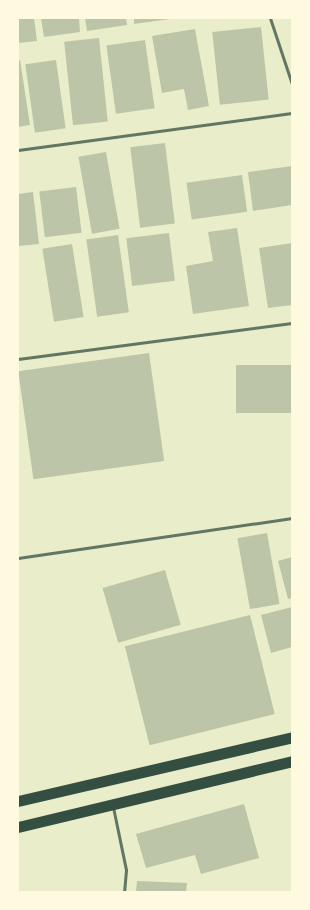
<!DOCTYPE html>
<html>
<head>
<meta charset="utf-8">
<style>
	body { margin:0 }
	#map { position:relative; width:310px; height:910px; overflow:hidden; background:#e9edc9; font-family:"Zilla Slab",serif }
	div>[style] { position:absolute }
	.building>* { inset:0; background:#bcc5a7; transform-origin:0 0 }
	.service>* { height:3px; margin:-1.5px; padding:0 1.5px; transform-origin:1.5px; border-radius:1.5px; background:#617663 }
	.trunk>* { height:11px; margin:-5.5px; padding:0 5.5px; transform-origin:5.5px; border-radius:5.5px; background:#344e41 }
	span { translate:-50% -50%; white-space:nowrap; text-align:center; line-height:1.15; -webkit-text-stroke:4px #fefae0; paint-order:stroke }
	.frame { position:absolute; inset:0; border:19px solid #fefae0; pointer-events:none }
</style>
</head>
<body>
<div id="map">
	<div class="building">
		<div style="clip-path:polygon(18px 18px,34px 18px,37px 41px,18px 43px)"></div>
		<div style="clip-path:polygon(41px 18px,79px 18px,80px 32px,44px 37px)"></div>
		<div style="clip-path:polygon(85px 18px,126px 18px,127px 25px,87px 31px)"></div>
		<div style="clip-path:polygon(134px 18px,170px 18px,170px 19px,134px 24px)"></div>
		<div style="left:261px;top:27px;width:73px;height:49px;rotate:84deg"></div>
		<div style="clip-path:polygon(195px 29px,209px 106px,188px 110px,184px 89px,162px 93px,152px 36px)"></div>
		<div style="left:99px;top:38px;width:84px;height:35px;rotate:84deg"></div>
		<div style="left:145px;top:40px;width:69px;height:39px;rotate:82deg"></div>
		<div style="clip-path:polygon(20px 60px,30px 125px,18px 127px,18px 61px)"></div>
		<div style="left:56px;top:60px;width:69px;height:31px;rotate:82deg"></div>
		<div style="left:165px;top:143px;width:81px;height:35px;rotate:83deg"></div>
		<div style="left:106px;top:152px;width:78px;height:28px;rotate:80deg"></div>
		<div style="clip-path:polygon(292px 166px,292px 205px,253px 211px,248px 172px)"></div>
		<div style="left:242px;top:175px;width:37px;height:56px;rotate:82deg"></div>
		<div style="left:76px;top:187px;width:46px;height:37px;rotate:83deg"></div>
		<div style="clip-path:polygon(33px 192px,39px 244px,18px 246px,18px 194px)"></div>
		<div style="clip-path:polygon(237px 228px,249px 306px,193px 314px,186px 266px,213px 261px,208px 232px)"></div>
		<div style="left:169px;top:233px;width:48px;height:43px;rotate:83deg"></div>
		<div style="left:118px;top:235px;width:78px;height:32px;rotate:82deg"></div>
		<div style="clip-path:polygon(292px 243px,292px 305px,268px 308px,259px 248px)"></div>
		<div style="left:72px;top:244px;width:74px;height:30px;rotate:81deg"></div>
		<div style="left:149px;top:353px;width:109px;height:132px;rotate:82deg"></div>
		<div style="left:292px;top:365px;width:48px;height:56px;rotate:90deg"></div>
		<div style="left:267px;top:533px;width:72px;height:30px;rotate:80deg"></div>
		<div style="clip-path:polygon(292px 557px,292px 598px,288px 599px,278px 561px)"></div>
		<div style="left:165px;top:570px;width:57px;height:65px;rotate:74deg"></div>
		<div style="clip-path:polygon(292px 607px,292px 647px,271px 653px,261px 615px)"></div>
		<div style="left:250px;top:615px;width:102px;height:129px;rotate:76deg"></div>
		<div style="clip-path:polygon(244px 804px,259px 858px,201px 874px,195px 855px,146px 868px,136px 834px)"></div>
		<div style="clip-path:polygon(137px 881px,187px 883px,186px 892px,136px 892px)"></div>
	</div>
	<div class="service">
		<div style="left:270px;top:18px;width:70px;rotate:71.6deg"></div>
		<div style="left:18px;top:150px;width:276px;rotate:-7.7deg"></div>
		<div style="left:18px;top:359px;width:276px;rotate:-7.5deg"></div>
		<div style="left:18px;top:558px;width:277px;rotate:-8.3deg"></div>
		<div style="left:113px;top:807px;width:64px;rotate:78.3deg"></div>
		<div style="left:126px;top:870px;width:22px;rotate:95deg"></div>
	</div>
	<div class="trunk">
		<div style="left:18px;top:801px;width:281px;rotate:-13.1deg"></div>
		<div style="left:18px;top:827px;width:282px;rotate:-13.5deg"></div>
	</div>
	<div class="frame"></div>
</div>
</body>
</html>
